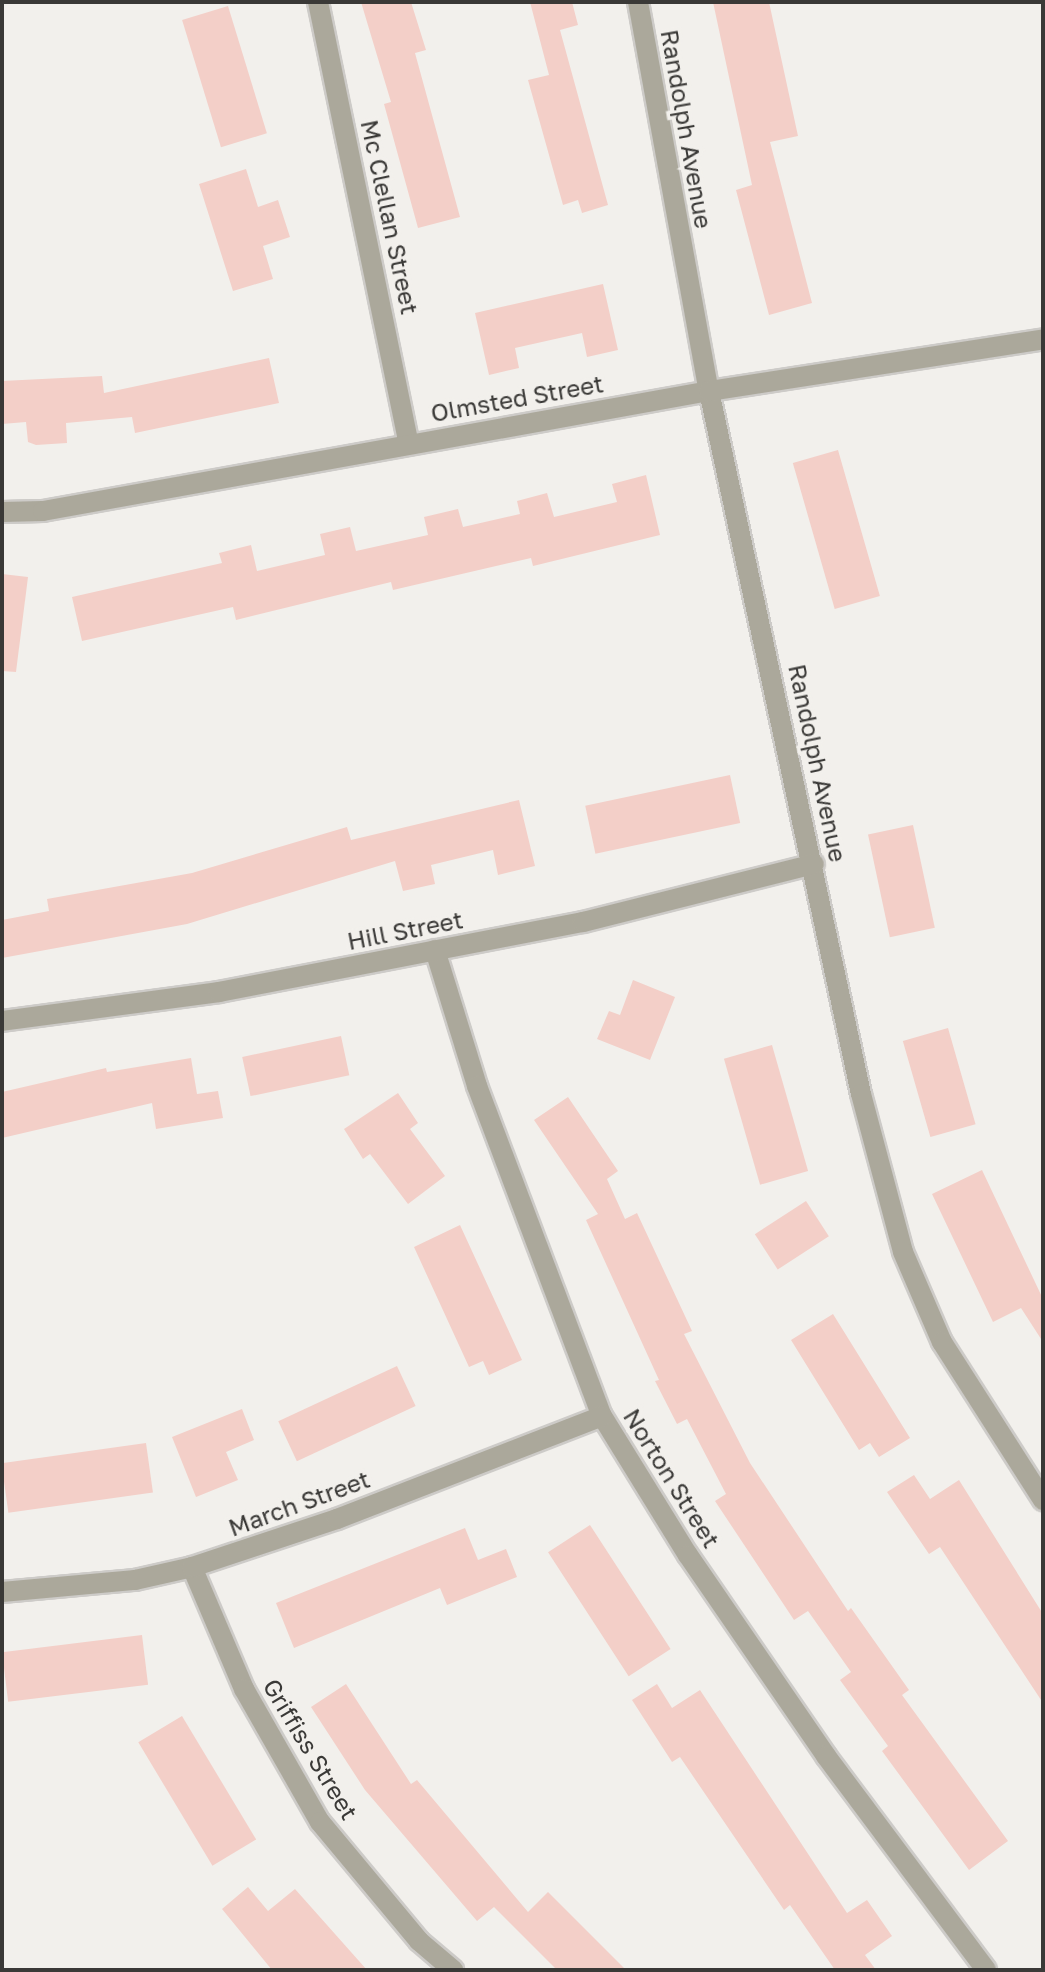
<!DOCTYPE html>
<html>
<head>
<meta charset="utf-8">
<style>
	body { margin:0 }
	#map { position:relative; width:1045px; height:1972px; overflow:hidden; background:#f2f0ec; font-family:"Golos Text",sans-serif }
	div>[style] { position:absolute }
	.building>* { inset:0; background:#f3cfc8; transform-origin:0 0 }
	.roads { filter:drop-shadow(2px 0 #cdcbc8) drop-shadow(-2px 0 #cdcbc8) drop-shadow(0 2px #cdcbc8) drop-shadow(0 -2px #cdcbc8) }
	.minor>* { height:20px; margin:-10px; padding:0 10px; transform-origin:10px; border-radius:10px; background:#aba89b }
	span { translate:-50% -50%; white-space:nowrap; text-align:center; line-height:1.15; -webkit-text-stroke:7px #f2f0ec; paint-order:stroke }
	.street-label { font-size:24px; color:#3a3937 }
	.frame { position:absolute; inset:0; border:4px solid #3a3937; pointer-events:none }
</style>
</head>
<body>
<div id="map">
	<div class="building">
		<div style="clip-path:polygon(361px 2px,411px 2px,426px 50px,415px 53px,460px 217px,418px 228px,384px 104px,391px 102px)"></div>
		<div style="clip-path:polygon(530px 2px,572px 2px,578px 25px,560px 30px,608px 205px,582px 213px,578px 200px,563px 205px,528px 80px,549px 75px)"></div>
		<div style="clip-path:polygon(713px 2px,769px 2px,798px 136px,770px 142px,812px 303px,769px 315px,736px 190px,752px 185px)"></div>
		<div style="left:228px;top:6px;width:133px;height:48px;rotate:73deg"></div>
		<div style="clip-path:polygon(246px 169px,258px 207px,278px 200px,290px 237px,263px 246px,273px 279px,233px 291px,199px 184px)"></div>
		<div style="clip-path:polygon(603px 284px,618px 350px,587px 357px,582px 333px,515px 348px,519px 368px,489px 375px,475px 313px)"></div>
		<div style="clip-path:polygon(269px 358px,279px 403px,135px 433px,132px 417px,66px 423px,67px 443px,36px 445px,28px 442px,26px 422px,2px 424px,2px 381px,102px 376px,104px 393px)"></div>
		<div style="left:838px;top:450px;width:152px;height:47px;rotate:74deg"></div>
		<div style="clip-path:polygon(646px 475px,660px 535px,533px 566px,531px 558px,393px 590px,391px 582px,236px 620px,233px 607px,82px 641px,72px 597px,222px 563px,219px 553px,251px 545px,257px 571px,325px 555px,320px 534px,350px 527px,356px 551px,428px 535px,424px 517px,458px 509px,463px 527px,520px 514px,517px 501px,547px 493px,554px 517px,617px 502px,612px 484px)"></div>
		<div style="clip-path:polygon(2px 574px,28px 577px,16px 672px,2px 671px)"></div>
		<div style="left:730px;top:775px;width:49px;height:148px;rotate:78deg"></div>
		<div style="clip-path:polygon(519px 800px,535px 866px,498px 875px,493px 850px,431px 865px,435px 884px,403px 891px,395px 861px,187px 924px,2px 958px,2px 920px,49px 911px,47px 899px,192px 873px,347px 827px,351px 840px)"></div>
		<div style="left:913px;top:825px;width:105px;height:46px;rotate:78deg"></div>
		<div style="clip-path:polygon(633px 980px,675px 997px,650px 1060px,597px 1039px,609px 1011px,620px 1015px)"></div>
		<div style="left:948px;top:1028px;width:100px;height:47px;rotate:74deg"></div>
		<div style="left:341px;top:1036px;width:40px;height:101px;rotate:78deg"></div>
		<div style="left:772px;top:1045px;width:131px;height:50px;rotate:74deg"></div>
		<div style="clip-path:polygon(191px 1058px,197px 1094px,218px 1091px,223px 1118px,156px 1129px,152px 1103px,2px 1138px,2px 1092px,106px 1068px,107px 1072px)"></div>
		<div style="clip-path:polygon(398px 1093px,418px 1123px,410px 1129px,445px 1176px,408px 1204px,370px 1154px,363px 1159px,344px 1129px)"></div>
		<div style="clip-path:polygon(568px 1097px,618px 1171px,607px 1179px,625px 1219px,637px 1213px,692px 1331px,684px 1334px,750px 1463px,848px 1611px,851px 1608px,909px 1690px,902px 1695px,1008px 1841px,969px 1870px,882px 1751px,888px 1746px,840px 1680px,851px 1672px,808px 1611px,794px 1620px,715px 1501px,726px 1494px,687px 1419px,677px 1424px,655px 1381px,659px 1380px,586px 1220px,598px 1214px,534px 1120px)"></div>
		<div style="clip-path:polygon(982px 1170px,1043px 1299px,1043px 1342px,1021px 1308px,993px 1322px,932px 1194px)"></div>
		<div style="left:806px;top:1201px;width:42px;height:61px;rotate:57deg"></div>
		<div style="clip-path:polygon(460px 1225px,522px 1360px,489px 1375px,483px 1361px,469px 1367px,414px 1247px)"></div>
		<div style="clip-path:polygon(833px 1314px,910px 1438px,879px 1457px,870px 1443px,859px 1450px,791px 1340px)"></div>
		<div style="left:397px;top:1366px;width:44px;height:131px;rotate:65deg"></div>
		<div style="clip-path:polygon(242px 1409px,254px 1440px,226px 1452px,238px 1480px,196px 1497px,172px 1437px)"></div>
		<div style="left:146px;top:1443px;width:50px;height:146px;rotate:82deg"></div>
		<div style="clip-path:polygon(914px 1475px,930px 1499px,959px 1480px,1043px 1614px,1043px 1703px,940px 1547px,929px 1554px,887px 1492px)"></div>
		<div style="left:590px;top:1525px;width:148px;height:50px;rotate:57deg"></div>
		<div style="clip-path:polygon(465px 1528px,478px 1560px,506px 1549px,517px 1577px,447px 1605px,440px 1588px,294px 1648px,276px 1603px)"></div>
		<div style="left:142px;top:1635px;width:50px;height:141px;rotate:83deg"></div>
		<div style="clip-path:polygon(346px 1684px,411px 1784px,417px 1780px,528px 1912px,548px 1892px,626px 1970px,557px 1970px,494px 1907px,477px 1921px,365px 1790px,311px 1707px)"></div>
		<div style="clip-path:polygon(657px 1684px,672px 1708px,700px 1690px,847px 1913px,867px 1900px,892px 1936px,865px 1955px,876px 1970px,835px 1970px,790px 1905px,784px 1910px,680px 1757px,672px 1762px,632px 1700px)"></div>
		<div style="left:182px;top:1716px;width:144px;height:51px;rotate:59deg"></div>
		<div style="clip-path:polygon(248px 1887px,268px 1911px,295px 1889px,367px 1970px,272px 1970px,222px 1909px)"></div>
	</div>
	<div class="roads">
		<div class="minor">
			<div style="left:318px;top:2px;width:451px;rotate:78.4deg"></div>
			<div style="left:638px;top:2px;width:395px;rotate:79.7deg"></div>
			<div style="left:709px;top:391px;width:719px;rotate:77.8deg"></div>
			<div style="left:861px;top:1094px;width:163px;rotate:75.1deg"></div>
			<div style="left:903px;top:1252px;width:98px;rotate:66.6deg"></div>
			<div style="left:942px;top:1342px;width:188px;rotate:57.4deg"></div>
			<div style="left:2px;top:512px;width:41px;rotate:-1.4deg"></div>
			<div style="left:43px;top:511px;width:677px;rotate:-10.21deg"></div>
			<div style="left:709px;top:391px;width:338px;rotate:-8.8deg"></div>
			<div style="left:435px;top:950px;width:142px;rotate:72.8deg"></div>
			<div style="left:477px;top:1086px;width:353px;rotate:69.3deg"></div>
			<div style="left:602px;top:1416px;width:163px;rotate:58.3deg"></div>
			<div style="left:688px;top:1555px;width:244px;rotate:55.5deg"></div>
			<div style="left:826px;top:1756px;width:267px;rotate:53.2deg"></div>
			<div style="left:2px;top:1021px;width:219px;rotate:-7.6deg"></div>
			<div style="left:219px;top:992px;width:371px;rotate:-10.9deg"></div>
			<div style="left:583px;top:922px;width:238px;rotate:-14.1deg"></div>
			<div style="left:192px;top:1567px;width:133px;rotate:66.9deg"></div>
			<div style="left:244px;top:1689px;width:153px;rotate:60.3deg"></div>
			<div style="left:320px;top:1822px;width:155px;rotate:50.2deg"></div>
			<div style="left:419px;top:1941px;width:45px;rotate:40.5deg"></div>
			<div style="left:2px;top:1592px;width:134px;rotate:-5.2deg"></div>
			<div style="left:135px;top:1580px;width:58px;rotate:-12.8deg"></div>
			<div style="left:192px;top:1567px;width:153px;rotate:-18.3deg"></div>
			<div style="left:337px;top:1519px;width:284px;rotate:-21.2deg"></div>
		</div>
	</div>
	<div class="street-label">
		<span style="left:687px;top:129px;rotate:80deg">Randolph Avenue</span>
		<span style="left:390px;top:217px;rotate:78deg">Mc Clellan Street</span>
		<span style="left:517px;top:398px;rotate:-10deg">Olmsted Street</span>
		<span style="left:818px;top:763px;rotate:78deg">Randolph Avenue</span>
		<span style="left:405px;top:930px;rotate:-11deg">Hill Street</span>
		<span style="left:672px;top:1478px;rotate:58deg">Norton Street</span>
		<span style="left:299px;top:1503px;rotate:-20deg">March Street</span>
		<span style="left:311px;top:1749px;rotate:59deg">Griffiss Street</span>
	</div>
	<div class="frame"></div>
</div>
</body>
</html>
